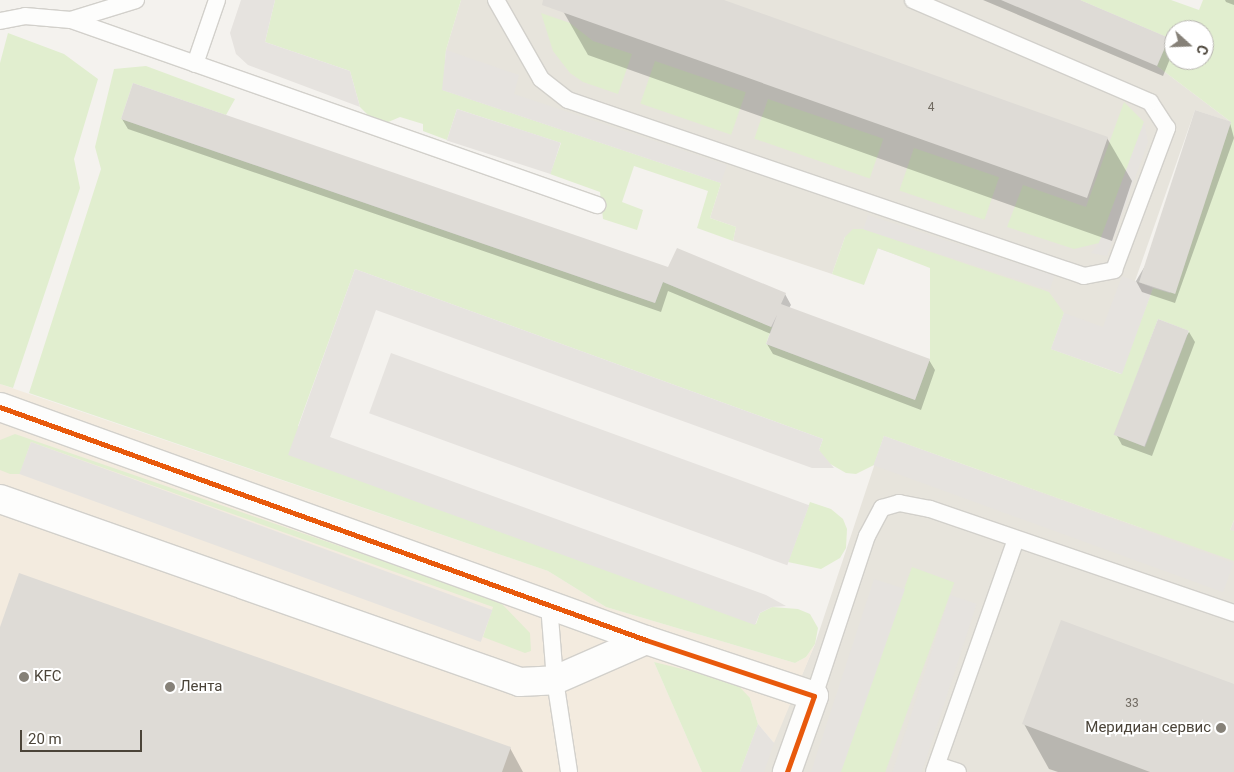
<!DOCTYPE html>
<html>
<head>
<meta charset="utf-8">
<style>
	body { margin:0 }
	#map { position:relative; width:1234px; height:772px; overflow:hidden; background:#f4f2ee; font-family:Roboto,sans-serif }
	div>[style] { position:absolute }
	.residential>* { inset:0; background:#e7e4dc }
	.commercial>* { inset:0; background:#f3ebdf }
	.green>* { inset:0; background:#e1eecf; transform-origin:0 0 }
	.parking>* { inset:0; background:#e6e3df; transform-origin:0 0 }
	.shadow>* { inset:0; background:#0003 }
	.building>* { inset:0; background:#dedbd6; transform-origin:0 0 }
	.roads { filter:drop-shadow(1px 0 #d2d0cb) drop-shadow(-1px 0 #d2d0cb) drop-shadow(0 1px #d2d0cb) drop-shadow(0 -1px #d2d0cb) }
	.service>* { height:16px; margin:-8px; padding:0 8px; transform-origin:8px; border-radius:8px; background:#fdfdfc }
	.minor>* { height:28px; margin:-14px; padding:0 14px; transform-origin:14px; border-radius:14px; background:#fdfdfc }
	.cycleway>* { height:5px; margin:-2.5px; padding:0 2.5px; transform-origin:2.5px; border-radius:2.5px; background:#e8590c }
	.dots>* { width:14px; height:14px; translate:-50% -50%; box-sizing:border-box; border:2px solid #fff; border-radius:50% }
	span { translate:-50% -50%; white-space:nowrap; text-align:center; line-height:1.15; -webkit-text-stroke:4px #fff; paint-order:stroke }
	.number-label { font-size:12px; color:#706a61 }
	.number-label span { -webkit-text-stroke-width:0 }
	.poi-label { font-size:15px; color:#4b4439 }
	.left { translate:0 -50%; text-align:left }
	.right { translate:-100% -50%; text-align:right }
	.north { position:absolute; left:1164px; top:20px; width:50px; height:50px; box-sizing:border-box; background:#fff; border:1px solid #b7b4b0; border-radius:50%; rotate:110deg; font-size:14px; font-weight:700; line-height:20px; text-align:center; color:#4b4439 }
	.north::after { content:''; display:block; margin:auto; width:18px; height:22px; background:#868178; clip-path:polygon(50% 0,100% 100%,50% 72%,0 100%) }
	.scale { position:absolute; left:20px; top:730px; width:122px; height:22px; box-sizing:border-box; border:2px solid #4b4439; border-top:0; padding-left:6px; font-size:15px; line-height:18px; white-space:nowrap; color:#4b4439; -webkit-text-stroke:4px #fff; paint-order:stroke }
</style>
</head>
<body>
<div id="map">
	<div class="residential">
		<div style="clip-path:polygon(461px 0,1080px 0,1169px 38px,1157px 66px,1231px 122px,1195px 110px,1135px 281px,1153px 288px,1122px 374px,1051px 349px,1064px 313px,845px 237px,832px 274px,733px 241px,736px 227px,710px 218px,721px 183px,507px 111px,446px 50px)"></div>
		<div style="clip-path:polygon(884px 436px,1142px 528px,1230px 530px,1234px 520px,1234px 772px,740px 772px,758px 724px,773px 743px,815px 644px)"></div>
	</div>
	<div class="commercial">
		<div style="clip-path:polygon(0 384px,548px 571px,606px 607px,795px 663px,806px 657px,815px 644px,774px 743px,758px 724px,750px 698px,654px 662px,702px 772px,0 772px)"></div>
	</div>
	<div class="green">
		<div style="clip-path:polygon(275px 0,461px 0,446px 50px,443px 90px,721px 183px,710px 218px,736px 227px,733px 241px,697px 228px,708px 191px,634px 166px,622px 202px,643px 210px,637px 230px,603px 219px,600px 192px,550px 174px,561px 143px,457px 109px,447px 140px,423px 131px,423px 124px,400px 117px,386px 123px,372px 119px,360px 107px,350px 71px,265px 42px)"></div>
		<div style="clip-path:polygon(evenodd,1080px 0,1171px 0,1199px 10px,1203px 0,1234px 0,1234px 520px,1230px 530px,1234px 531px,1234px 561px,884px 436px,874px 465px,856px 474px,846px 473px,825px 461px,819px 450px,823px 439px,355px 269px,298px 426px,756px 624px,760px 613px,772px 607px,798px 609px,810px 614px,818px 628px,815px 644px,806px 657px,795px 663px,606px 607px,548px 571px,29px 393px,101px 169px,95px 147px,114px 69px,146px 66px,235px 99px,226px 115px,133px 83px,121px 119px,655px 303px,663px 282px,772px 327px,766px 344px,915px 400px,930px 359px,930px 268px,878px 248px,864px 285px,832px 274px,845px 237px,853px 229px,863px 229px,1049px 292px,1064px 313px,1051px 349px,1121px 374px,1153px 288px,1170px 293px,1231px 122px,1157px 66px,1169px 38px,1080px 0,1174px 30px,1204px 30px,1204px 60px,1174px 60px,1174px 30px,1080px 0,1158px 319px,1189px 331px,1145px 447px,1115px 434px,1158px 319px)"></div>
		<div style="clip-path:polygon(541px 13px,570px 23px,593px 41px,632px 54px,618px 94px,583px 82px,570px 73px,553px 51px)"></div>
		<div style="clip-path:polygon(8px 33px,64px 54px,98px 79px,74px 159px,80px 188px,13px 388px,0 384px,0 63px)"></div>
		<div style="left:655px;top:61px;width:96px;height:45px;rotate:19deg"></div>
		<div style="left:768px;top:99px;width:122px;height:42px;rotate:19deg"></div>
		<div style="clip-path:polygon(1124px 102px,1144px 122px,1099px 243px,1074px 249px,1007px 227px,1023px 185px,1086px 207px)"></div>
		<div style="left:914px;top:148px;width:90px;height:45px;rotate:19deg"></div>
		<div style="clip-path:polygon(15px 434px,499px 601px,530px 633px,531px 651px,525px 653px,483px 637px,493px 607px,31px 442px,20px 474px,10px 474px,0 470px,0 440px)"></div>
		<div style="clip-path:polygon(810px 502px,831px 509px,843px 519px,847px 529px,846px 548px,840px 558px,821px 569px,788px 562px)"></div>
		<div style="left:912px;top:567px;width:45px;height:217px;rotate:20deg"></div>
		<div style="clip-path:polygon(654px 662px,735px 682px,750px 698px,758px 724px,740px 772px,702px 772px)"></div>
	</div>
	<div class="parking">
		<div style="clip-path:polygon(241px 0,275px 0,265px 42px,350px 71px,360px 107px,248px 65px,236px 54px,230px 33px)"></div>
		<div style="clip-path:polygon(446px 50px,519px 75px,514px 94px,727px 165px,721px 183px,442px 90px)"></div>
		<div style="left:457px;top:109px;width:109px;height:33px;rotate:18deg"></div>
		<div style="clip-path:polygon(1144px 122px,1148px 142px,1107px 256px,1091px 253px,1099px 243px)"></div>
		<div style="left:868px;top:215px;width:196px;height:15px;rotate:18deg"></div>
		<div style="clip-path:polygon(355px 269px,823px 439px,819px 450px,834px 468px,812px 468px,376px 310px,330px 437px,766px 595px,786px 606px,772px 607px,760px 613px,755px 625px,288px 455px)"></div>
		<div style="clip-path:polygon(1122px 276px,1153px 288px,1122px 374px,1051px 349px,1064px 313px,1103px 327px)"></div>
		<div style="left:391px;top:353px;width:445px;height:64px;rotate:20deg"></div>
		<div style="left:884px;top:436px;width:372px;height:31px;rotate:20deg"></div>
		<div style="left:31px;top:442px;width:491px;height:34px;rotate:20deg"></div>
		<div style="clip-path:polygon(874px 579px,905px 589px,841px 772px,811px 772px)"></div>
		<div style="left:950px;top:595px;width:28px;height:187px;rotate:18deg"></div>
		<div style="clip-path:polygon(758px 724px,774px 743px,764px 772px,740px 772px)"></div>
	</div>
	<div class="shadow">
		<div style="clip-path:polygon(567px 0,720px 0,1107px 138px,1132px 181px,1112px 241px,588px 55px,563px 11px)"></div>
		<div style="clip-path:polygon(983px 0,1076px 0,1168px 39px,1174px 49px,1163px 76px)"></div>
		<div style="clip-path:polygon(1225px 0,1234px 0,1234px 5px,1226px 2px)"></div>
		<div style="clip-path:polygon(122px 119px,669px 269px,785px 294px,791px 305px,789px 308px,929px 360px,935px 370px,921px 410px,773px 354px,767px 344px,771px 334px,668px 291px,661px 312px,128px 129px)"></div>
		<div style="clip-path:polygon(1230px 123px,1234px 138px,1175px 303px,1142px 292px,1136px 281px)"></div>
		<div style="clip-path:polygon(1189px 332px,1195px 342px,1152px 456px,1122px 445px,1116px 434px)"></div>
		<div style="clip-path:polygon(0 631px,510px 748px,523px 772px,0 772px)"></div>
		<div style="clip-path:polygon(1234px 685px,1234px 772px,1058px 772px,1049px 769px,1024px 724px)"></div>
	</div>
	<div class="building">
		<div style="clip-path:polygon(543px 0,724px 0,1108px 137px,1087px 198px,542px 5px)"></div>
		<div style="clip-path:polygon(1001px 0,1080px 0,1169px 38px,1157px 66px)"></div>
		<div style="clip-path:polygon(133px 83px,668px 267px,677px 248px,786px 293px,781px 304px,930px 359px,915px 400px,766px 344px,777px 315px,771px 327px,663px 282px,655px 303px,121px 119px)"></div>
		<div style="left:1195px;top:110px;width:38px;height:181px;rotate:18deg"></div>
		<div style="left:1158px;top:319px;width:33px;height:124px;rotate:21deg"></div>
		<div style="clip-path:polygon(19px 573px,511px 747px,502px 772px,0 772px,0 627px)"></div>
		<div style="clip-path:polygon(1061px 620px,1234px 684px,1234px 772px,1150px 772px,1022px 724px)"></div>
	</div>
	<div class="roads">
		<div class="service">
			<div style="left:496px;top:0;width:91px;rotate:60.3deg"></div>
			<div style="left:541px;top:79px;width:34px;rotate:38deg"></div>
			<div style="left:568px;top:100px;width:545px;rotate:18.83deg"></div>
			<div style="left:1084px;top:276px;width:31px;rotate:-11deg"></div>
			<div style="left:1114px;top:270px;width:152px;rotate:-69.5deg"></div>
			<div style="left:1167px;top:128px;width:31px;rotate:-123deg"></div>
			<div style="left:1150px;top:102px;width:258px;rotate:-156.7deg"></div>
			<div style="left:71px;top:20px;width:558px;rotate:19.38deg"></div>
			<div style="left:0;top:21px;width:25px;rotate:-11deg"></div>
			<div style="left:25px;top:16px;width:46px;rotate:5deg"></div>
			<div style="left:71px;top:20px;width:68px;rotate:-17.1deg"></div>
			<div style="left:195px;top:64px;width:68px;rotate:-71deg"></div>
			<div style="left:549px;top:605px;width:75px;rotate:85.4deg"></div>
			<div style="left:555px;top:680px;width:93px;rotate:81.3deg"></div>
			<div style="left:814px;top:696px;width:169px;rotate:-71.7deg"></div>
			<div style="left:867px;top:536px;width:32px;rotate:-62deg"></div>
			<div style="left:882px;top:508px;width:18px;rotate:-16deg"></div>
			<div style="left:899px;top:503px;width:32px;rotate:11deg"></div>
			<div style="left:930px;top:509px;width:321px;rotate:18.9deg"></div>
			<div style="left:937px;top:765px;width:22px;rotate:18deg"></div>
			<div style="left:934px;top:772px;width:247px;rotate:-70.6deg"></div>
		</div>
		<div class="minor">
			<div style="left:0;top:407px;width:687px;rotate:19.83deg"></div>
			<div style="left:646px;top:640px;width:177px;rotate:18.4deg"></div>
			<div style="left:814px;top:696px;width:81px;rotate:109.6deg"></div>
			<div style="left:0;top:499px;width:551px;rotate:19.39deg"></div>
			<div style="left:520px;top:682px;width:35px;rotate:-3deg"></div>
			<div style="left:555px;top:680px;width:99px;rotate:-23.7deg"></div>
		</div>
	</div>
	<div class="cycleway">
		<div style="left:0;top:407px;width:687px;rotate:19.83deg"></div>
		<div style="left:646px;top:640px;width:177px;rotate:18.4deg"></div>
		<div style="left:814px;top:696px;width:81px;rotate:109.6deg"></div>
	</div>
	<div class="dots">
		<div style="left:24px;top:677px;background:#868178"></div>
		<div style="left:170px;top:687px;background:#868178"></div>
		<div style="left:1221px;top:728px;background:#868178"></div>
	</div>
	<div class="number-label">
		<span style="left:931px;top:108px">4</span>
		<span style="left:1132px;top:704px">33</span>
	</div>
	<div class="poi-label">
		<span class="left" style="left:34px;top:677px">KFC</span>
		<span class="left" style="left:180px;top:687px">Лента</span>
		<span class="right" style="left:1211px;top:728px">Меридиан сервис</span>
	</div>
	<div class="north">С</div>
	<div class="scale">20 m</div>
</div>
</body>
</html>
